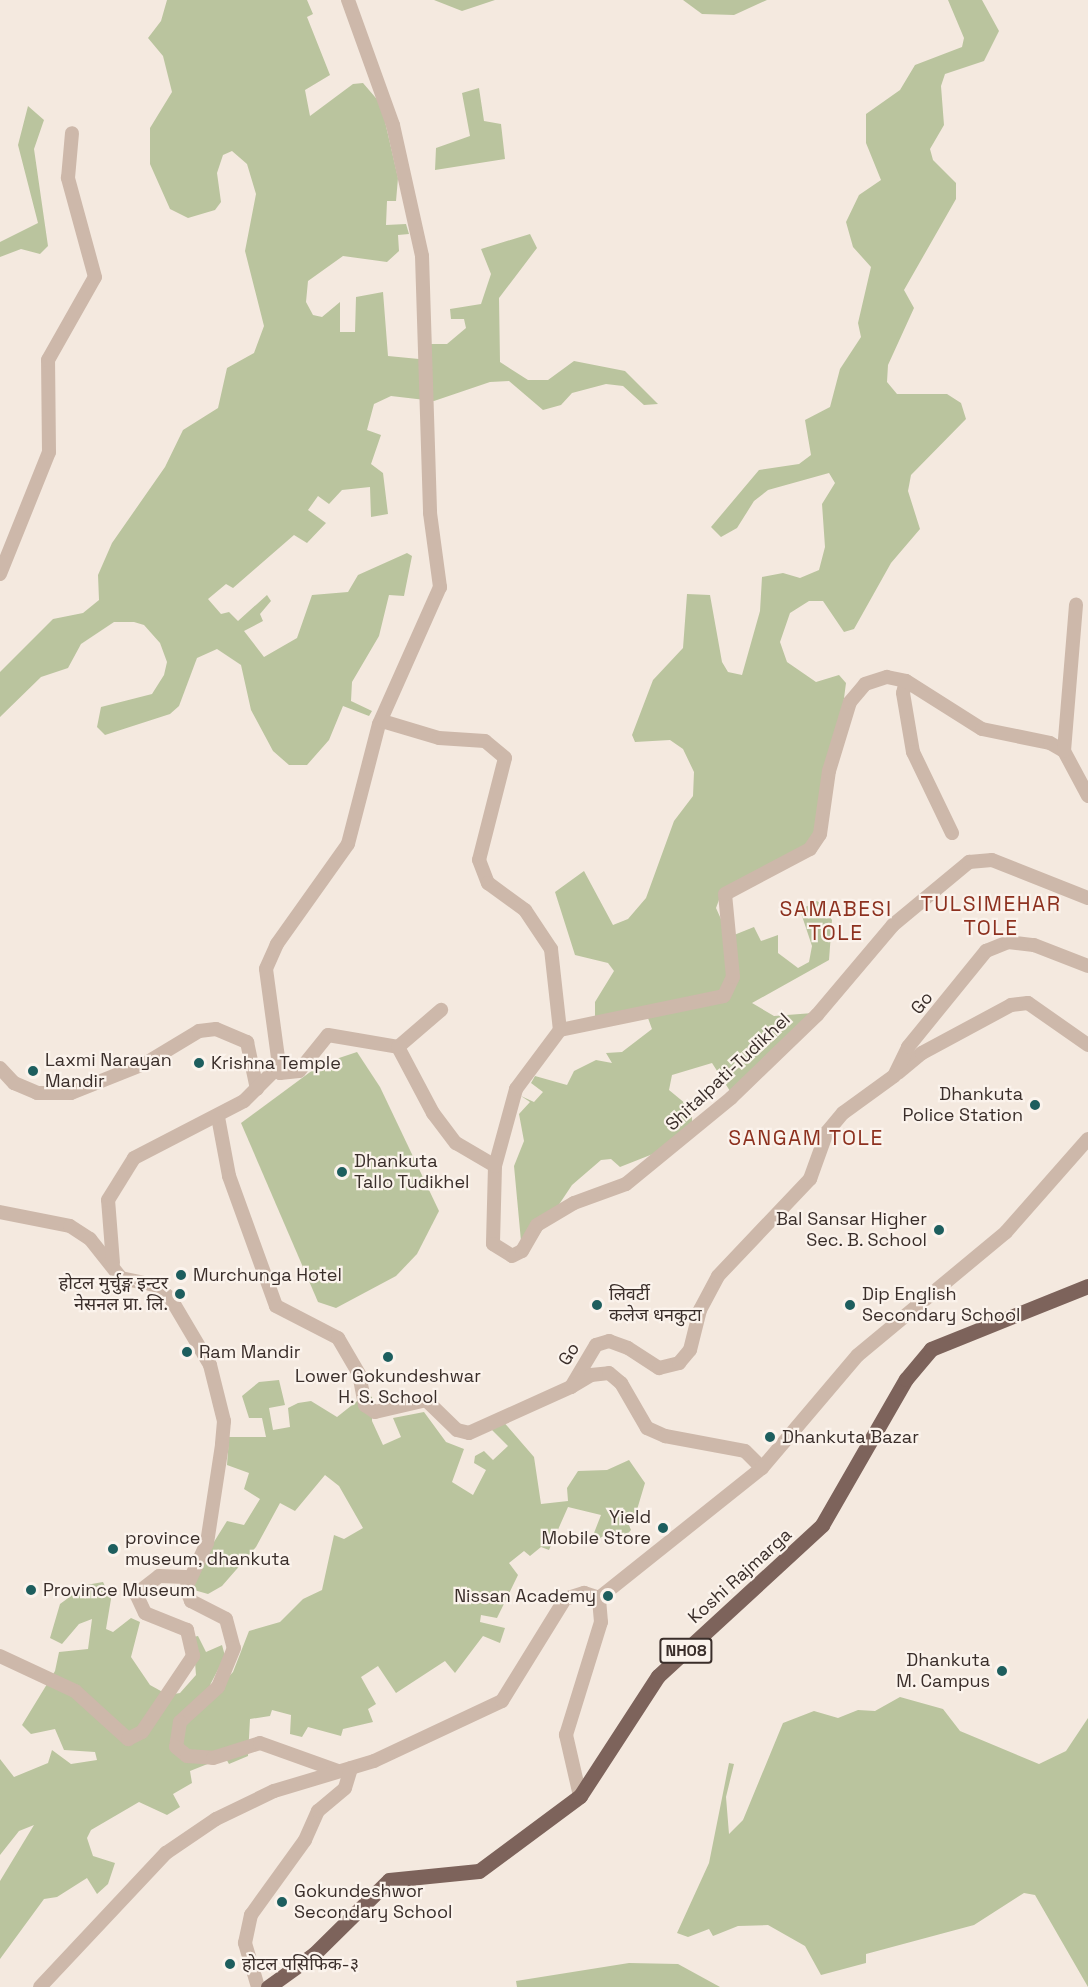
<!DOCTYPE html>
<html>
<head>
<meta charset="utf-8">
<style>
	body { margin:0 }
	#map { position:relative; width:1088px; height:1987px; overflow:hidden; background:#f4e9df; font-family:"Space Grotesk","Noto Sans Devanagari",sans-serif }
	div>[style] { position:absolute }
	.green>* { inset:0; background:#bac49e }
	.minor>* { height:14px; margin:-7px; padding:0 7px; transform-origin:7px; border-radius:7px; background:#cdb8aa }
	.major>* { height:15px; margin:-7.5px; padding:0 7.5px; transform-origin:7.5px; border-radius:7.5px; background:#7d635b }
	.dots>* { width:16px; height:16px; translate:-50% -50%; box-sizing:border-box; border:3px solid #fbf3ec; border-radius:50% }
	span { translate:-50% -50%; white-space:nowrap; text-align:center; line-height:1.15; -webkit-text-stroke:4.5px #fbf3ec; paint-order:stroke }
	.shield-label span { padding:2px 4px; background:#fbf3ec; border:2px solid; border-radius:4px; -webkit-text-stroke-width:0 }
	.shield-label { font-size:16px; color:#3a2e2a; font-weight:700 }
	.street-label { font-size:18px; color:#3a2e2a }
	.poi-label { font-size:18px; color:#3a2e2a }
	.left { translate:0 -50%; text-align:left }
	.right { translate:-100% -50%; text-align:right }
	.quarter-label { font-size:21px; color:#8d311f; letter-spacing:1.5px }
</style>
</head>
<body>
<div id="map">
	<div class="green">
		<div style="clip-path:polygon(167px 0,307px 0,313px 14px,307px 17px,330px 75px,305px 90px,310px 116px,353px 84px,363px 83px,381px 104px,398px 178px,396px 201px,387px 201px,386px 225px,406px 224px,409px 234px,398px 235px,399px 251px,387px 262px,343px 256px,308px 281px,306px 302px,313px 315px,322px 317px,340px 302px,340px 332px,355px 332px,356px 297px,383px 292px,388px 356px,419px 359px,427px 344px,447px 344px,466px 328px,464px 319px,451px 319px,450px 309px,481px 304px,491px 274px,481px 249px,530px 234px,537px 248px,499px 298px,500px 362px,528px 380px,548px 380px,574px 361px,625px 371px,658px 404px,644px 405px,623px 386px,606px 384px,572px 393px,561px 405px,543px 410px,509px 381px,490px 382px,434px 401px,391px 396px,374px 404px,367px 430px,381px 435px,371px 464px,383px 473px,388px 514px,371px 517px,370px 487px,342px 490px,329px 504px,318px 496px,308px 510px,326px 523px,307px 543px,294px 535px,233px 588px,226px 584px,208px 599px,221px 614px,229px 612px,238px 621px,267px 595px,271px 601px,260px 614px,263px 621px,244px 631px,264px 657px,297px 638px,312px 595px,348px 592px,358px 575px,407px 553px,412px 556px,404px 596px,389px 595px,379px 636px,352px 682px,351px 701px,372px 711px,369px 716px,343px 706px,329px 740px,307px 765px,289px 765px,273px 751px,251px 710px,241px 665px,217px 649px,197px 658px,179px 706px,170px 714px,105px 735px,97px 727px,101px 707px,152px 694px,164px 675px,167px 662px,160px 643px,144px 625px,134px 622px,114px 622px,81px 644px,68px 668px,41px 677px,0 717px,0 672px,53px 619px,83px 613px,99px 600px,98px 575px,112px 543px,165px 467px,183px 430px,218px 408px,227px 368px,254px 353px,264px 326px,245px 251px,256px 194px,247px 164px,232px 151px,223px 155px,217px 173px,221px 202px,215px 210px,188px 218px,170px 209px,150px 164px,150px 128px,172px 92px,163px 56px,148px 38px,161px 21px)"></div>
		<div style="clip-path:polygon(434px 0,495px 0,462px 11px)"></div>
		<div style="clip-path:polygon(683px 0,767px 0,734px 15px,702px 14px)"></div>
		<div style="clip-path:polygon(948px 0,982px 0,999px 31px,984px 61px,945px 74px,941px 86px,944px 125px,930px 149px,933px 160px,956px 183px,956px 199px,904px 290px,914px 308px,888px 365px,887px 382px,897px 394px,947px 394px,961px 403px,966px 419px,911px 475px,908px 491px,920px 529px,891px 563px,854px 629px,844px 632px,823px 601px,809px 601px,790px 613px,780px 642px,787px 662px,816px 682px,839px 675px,846px 683px,828px 821px,803px 852px,723px 889px,716px 908px,729px 937px,754px 927px,761px 941px,778px 935px,778px 953px,798px 968px,809px 962px,812px 946px,800px 910px,817px 901px,824px 906px,832px 920px,829px 960px,752px 1003px,774px 1016px,813px 1013px,730px 1091px,712px 1063px,672px 1075px,669px 1090px,692px 1109px,692px 1124px,668px 1148px,620px 1167px,611px 1159px,601px 1160px,572px 1185px,534px 1242px,521px 1241px,514px 1166px,524px 1141px,519px 1114px,530px 1102px,521px 1096px,534px 1102px,543px 1092px,531px 1083px,535px 1076px,567px 1085px,574px 1071px,596px 1060px,612px 1063px,606px 1053px,622px 1052px,652px 1029px,645px 1010px,595px 1019px,595px 1002px,614px 971px,608px 963px,575px 955px,555px 892px,584px 871px,613px 925px,628px 919px,646px 898px,674px 821px,693px 796px,694px 772px,683px 749px,670px 740px,635px 742px,632px 735px,653px 680px,683px 648px,687px 594px,710px 595px,722px 662px,728px 672px,742px 675px,760px 611px,762px 577px,783px 573px,800px 578px,819px 570px,825px 547px,822px 504px,835px 483px,829px 473px,768px 490px,754px 501px,737px 528px,721px 537px,711px 527px,759px 470px,799px 464px,811px 455px,805px 420px,830px 407px,840px 369px,861px 337px,858px 323px,871px 267px,853px 247px,846px 222px,859px 195px,881px 180px,866px 143px,866px 114px,900px 90px,915px 65px,962px 47px,964px 38px)"></div>
		<div style="clip-path:polygon(479px 88px,484px 121px,501px 124px,505px 159px,435px 170px,436px 148px,470px 136px,462px 93px)"></div>
		<div style="clip-path:polygon(28px 106px,44px 120px,34px 149px,48px 246px,40px 254px,21px 249px,0 257px,0 242px,38px 223px,18px 145px)"></div>
		<div style="clip-path:polygon(357px 1052px,380px 1087px,439px 1211px,417px 1254px,396px 1276px,336px 1308px,318px 1302px,241px 1123px,321px 1064px)"></div>
		<div style="clip-path:polygon(279px 1380px,285px 1405px,269px 1408px,273px 1430px,290px 1427px,288px 1408px,298px 1403px,311px 1401px,337px 1417px,366px 1394px,372px 1397px,372px 1421px,383px 1445px,401px 1437px,393px 1418px,424px 1412px,446px 1442px,464px 1449px,452px 1482px,473px 1495px,486px 1470px,474px 1463px,475px 1456px,484px 1451px,493px 1460px,508px 1446px,492px 1430px,501px 1419px,534px 1457px,541px 1504px,568px 1501px,567px 1488px,578px 1471px,607px 1470px,629px 1460px,645px 1483px,636px 1513px,626px 1518px,631px 1530px,620px 1542px,607px 1533px,599px 1539px,594px 1533px,601px 1515px,568px 1507px,549px 1550px,541px 1547px,530px 1556px,524px 1551px,509px 1563px,518px 1575px,497px 1618px,481px 1615px,480px 1622px,505px 1628px,500px 1643px,483px 1636px,455px 1673px,445px 1661px,396px 1693px,378px 1666px,361px 1677px,376px 1704px,368px 1709px,373px 1722px,343px 1729px,341px 1736px,308px 1727px,302px 1737px,290px 1734px,291px 1715px,272px 1710px,270px 1716px,250px 1719px,248px 1756px,229px 1764px,225px 1757px,190px 1771px,192px 1783px,173px 1794px,180px 1807px,167px 1815px,139px 1802px,91px 1830px,87px 1838px,93px 1856px,115px 1863px,108px 1884px,97px 1894px,87px 1878px,57px 1897px,44px 1899px,0 1959px,0 1881px,34px 1825px,19px 1831px,0 1855px,0 1759px,14px 1777px,48px 1763px,52px 1750px,71px 1764px,97px 1760px,95px 1752px,64px 1750px,55px 1729px,31px 1734px,22px 1725px,55px 1671px,59px 1652px,88px 1649px,92px 1619px,79px 1624px,62px 1644px,50px 1638px,60px 1604px,86px 1585px,103px 1582px,111px 1599px,106px 1629px,113px 1632px,131px 1618px,140px 1622px,131px 1657px,150px 1685px,168px 1695px,180px 1693px,196px 1675px,193px 1637px,198px 1636px,206px 1652px,222px 1645px,225px 1656px,210px 1685px,216px 1691px,233px 1672px,249px 1631px,280px 1622px,303px 1599px,322px 1590px,334px 1535px,344px 1539px,363px 1528px,339px 1486px,325px 1475px,295px 1511px,280px 1503px,256px 1547px,222px 1586px,208px 1594px,194px 1590px,194px 1574px,227px 1521px,244px 1525px,260px 1499px,244px 1489px,249px 1473px,227px 1465px,229px 1437px,266px 1437px,262px 1418px,249px 1418px,242px 1396px,259px 1382px)"></div>
		<div style="clip-path:polygon(900px 1697px,943px 1709px,960px 1731px,1039px 1764px,1066px 1751px,1088px 1718px,1088px 1987px,1035px 1895px,1024px 1893px,974px 1925px,866px 1954px,866px 1963px,821px 1975px,805px 1946px,768px 1925px,738px 1926px,713px 1936px,709px 1929px,688px 1937px,677px 1933px,709px 1863px,729px 1763px,734px 1764px,726px 1797px,729px 1834px,743px 1820px,783px 1723px,814px 1711px,838px 1718px,858px 1710px,875px 1711px)"></div>
		<div style="clip-path:polygon(629px 1963px,678px 1964px,720px 1987px,517px 1987px,516px 1981px)"></div>
	</div>
	<div class="minor">
		<div style="left:348px;top:0;width:133px;rotate:70.2deg"></div>
		<div style="left:393px;top:125px;width:134px;rotate:77.5deg"></div>
		<div style="left:422px;top:256px;width:257px;rotate:88.2deg"></div>
		<div style="left:430px;top:513px;width:75px;rotate:82.3deg"></div>
		<div style="left:440px;top:587px;width:150px;rotate:114deg"></div>
		<div style="left:379px;top:724px;width:124px;rotate:104.5deg"></div>
		<div style="left:348px;top:844px;width:123px;rotate:125.4deg"></div>
		<div style="left:277px;top:944px;width:27px;rotate:114deg"></div>
		<div style="left:266px;top:969px;width:105px;rotate:82.3deg"></div>
		<div style="left:280px;top:1073px;width:19px;rotate:-6deg"></div>
		<div style="left:299px;top:1071px;width:46px;rotate:-51.1deg"></div>
		<div style="left:328px;top:1035px;width:71px;rotate:9.7deg"></div>
		<div style="left:398px;top:1047px;width:75px;rotate:62.1deg"></div>
		<div style="left:433px;top:1113px;width:38px;rotate:53deg"></div>
		<div style="left:456px;top:1143px;width:45px;rotate:30.5deg"></div>
		<div style="left:495px;top:1166px;width:78px;rotate:91.5deg"></div>
		<div style="left:493px;top:1244px;width:22px;rotate:32deg"></div>
		<div style="left:512px;top:1256px;width:11px;rotate:-27deg"></div>
		<div style="left:522px;top:1251px;width:30px;rotate:-60deg"></div>
		<div style="left:537px;top:1225px;width:43px;rotate:-30.7deg"></div>
		<div style="left:574px;top:1203px;width:55px;rotate:-20.1deg"></div>
		<div style="left:626px;top:1184px;width:136px;rotate:-39.3deg"></div>
		<div style="left:731px;top:1098px;width:120px;rotate:-44deg"></div>
		<div style="left:817px;top:1015px;width:118px;rotate:-49.8deg"></div>
		<div style="left:893px;top:925px;width:99px;rotate:-39.7deg"></div>
		<div style="left:969px;top:862px;width:23px;rotate:-5deg"></div>
		<div style="left:992px;top:860px;width:103px;rotate:21.6deg"></div>
		<div style="left:0;top:574px;width:131px;rotate:-68.1deg"></div>
		<div style="left:49px;top:452px;width:92px;rotate:-90.6deg"></div>
		<div style="left:48px;top:360px;width:95px;rotate:-60.5deg"></div>
		<div style="left:95px;top:277px;width:103px;rotate:-105.3deg"></div>
		<div style="left:68px;top:178px;width:45px;rotate:-84.9deg"></div>
		<div style="left:906px;top:681px;width:12px;rotate:104deg"></div>
		<div style="left:903px;top:693px;width:60px;rotate:80.4deg"></div>
		<div style="left:913px;top:752px;width:90px;rotate:64.3deg"></div>
		<div style="left:382px;top:721px;width:59px;rotate:16.6deg"></div>
		<div style="left:439px;top:738px;width:46px;rotate:3.7deg"></div>
		<div style="left:485px;top:741px;width:26px;rotate:40deg"></div>
		<div style="left:505px;top:758px;width:105px;rotate:104.3deg"></div>
		<div style="left:479px;top:860px;width:25px;rotate:69deg"></div>
		<div style="left:488px;top:883px;width:46px;rotate:36.1deg"></div>
		<div style="left:525px;top:910px;width:47px;rotate:56.3deg"></div>
		<div style="left:551px;top:949px;width:81px;rotate:83.7deg"></div>
		<div style="left:560px;top:1030px;width:167px;rotate:-11.7deg"></div>
		<div style="left:724px;top:996px;width:21px;rotate:-65deg"></div>
		<div style="left:733px;top:977px;width:83px;rotate:-95.5deg"></div>
		<div style="left:725px;top:894px;width:96px;rotate:-27.9deg"></div>
		<div style="left:810px;top:849px;width:18px;rotate:-56deg"></div>
		<div style="left:820px;top:834px;width:64px;rotate:-81.9deg"></div>
		<div style="left:829px;top:771px;width:72px;rotate:-73.1deg"></div>
		<div style="left:850px;top:702px;width:23px;rotate:-50deg"></div>
		<div style="left:865px;top:684px;width:23px;rotate:-18deg"></div>
		<div style="left:887px;top:677px;width:19px;rotate:12deg"></div>
		<div style="left:906px;top:681px;width:90px;rotate:32.3deg"></div>
		<div style="left:982px;top:729px;width:69px;rotate:11.6deg"></div>
		<div style="left:1050px;top:743px;width:16px;rotate:30deg"></div>
		<div style="left:1064px;top:751px;width:51px;rotate:61.9deg"></div>
		<div style="left:1064px;top:751px;width:147px;rotate:-85.3deg"></div>
		<div style="left:398px;top:1047px;width:57px;rotate:-40.7deg"></div>
		<div style="left:0;top:1068px;width:21px;rotate:47deg"></div>
		<div style="left:14px;top:1083px;width:25px;rotate:23deg"></div>
		<div style="left:37px;top:1093px;width:34px"></div>
		<div style="left:71px;top:1093px;width:81px;rotate:-21.8deg"></div>
		<div style="left:146px;top:1063px;width:62px;rotate:-31.1deg"></div>
		<div style="left:199px;top:1031px;width:17px;rotate:-7deg"></div>
		<div style="left:216px;top:1029px;width:34px;rotate:23deg"></div>
		<div style="left:247px;top:1042px;width:48px;rotate:78deg"></div>
		<div style="left:898px;top:1073px;width:31px;rotate:-40deg"></div>
		<div style="left:922px;top:1053px;width:101px;rotate:-28.3deg"></div>
		<div style="left:1011px;top:1005px;width:17px;rotate:-7deg"></div>
		<div style="left:1028px;top:1003px;width:73px;rotate:35deg"></div>
		<div style="left:218px;top:1117px;width:60px;rotate:79.4deg"></div>
		<div style="left:229px;top:1176px;width:138px;rotate:70.1deg"></div>
		<div style="left:276px;top:1306px;width:70px;rotate:27.3deg"></div>
		<div style="left:338px;top:1338px;width:42px;rotate:59.7deg"></div>
		<div style="left:359px;top:1374px;width:32px;rotate:79deg"></div>
		<div style="left:365px;top:1405px;width:12px;rotate:35deg"></div>
		<div style="left:375px;top:1412px;width:52px;rotate:-13.2deg"></div>
		<div style="left:426px;top:1400px;width:43px;rotate:44.1deg"></div>
		<div style="left:457px;top:1430px;width:12px;rotate:14deg"></div>
		<div style="left:469px;top:1433px;width:112px;rotate:-24.3deg"></div>
		<div style="left:571px;top:1387px;width:49px;rotate:-59.2deg"></div>
		<div style="left:596px;top:1345px;width:14px;rotate:-17deg"></div>
		<div style="left:609px;top:1341px;width:20px;rotate:20deg"></div>
		<div style="left:628px;top:1348px;width:37px;rotate:33deg"></div>
		<div style="left:659px;top:1368px;width:21px;rotate:-14deg"></div>
		<div style="left:679px;top:1363px;width:17px;rotate:-50deg"></div>
		<div style="left:690px;top:1350px;width:41px;rotate:-76deg"></div>
		<div style="left:700px;top:1310px;width:38px;rotate:-62deg"></div>
		<div style="left:718px;top:1276px;width:134px;rotate:-46.5deg"></div>
		<div style="left:810px;top:1179px;width:50px;rotate:-70.1deg"></div>
		<div style="left:827px;top:1132px;width:25px;rotate:-50deg"></div>
		<div style="left:843px;top:1113px;width:63px;rotate:-36deg"></div>
		<div style="left:894px;top:1076px;width:32px;rotate:-64deg"></div>
		<div style="left:908px;top:1047px;width:124px;rotate:-50.9deg"></div>
		<div style="left:986px;top:951px;width:24px;rotate:-22deg"></div>
		<div style="left:1008px;top:942px;width:26px;rotate:7deg"></div>
		<div style="left:1034px;top:945px;width:58px;rotate:21.3deg"></div>
		<div style="left:495px;top:1166px;width:80px;rotate:-74.7deg"></div>
		<div style="left:516px;top:1089px;width:74px;rotate:-53.3deg"></div>
		<div style="left:0;top:1212px;width:71px;rotate:11.3deg"></div>
		<div style="left:70px;top:1226px;width:24px;rotate:33deg"></div>
		<div style="left:90px;top:1239px;width:50px;rotate:51.5deg"></div>
		<div style="left:121px;top:1278px;width:35px;rotate:12deg"></div>
		<div style="left:155px;top:1285px;width:21px;rotate:41deg"></div>
		<div style="left:171px;top:1299px;width:77px;rotate:59.4deg"></div>
		<div style="left:210px;top:1365px;width:58px;rotate:76deg"></div>
		<div style="left:224px;top:1421px;width:24px;rotate:95deg"></div>
		<div style="left:222px;top:1445px;width:99px;rotate:98.7deg"></div>
		<div style="left:207px;top:1543px;width:50px;rotate:115deg"></div>
		<div style="left:186px;top:1588px;width:14px;rotate:69deg"></div>
		<div style="left:191px;top:1601px;width:39px;rotate:27deg"></div>
		<div style="left:226px;top:1619px;width:30px;rotate:75deg"></div>
		<div style="left:234px;top:1648px;width:42px;rotate:112.3deg"></div>
		<div style="left:218px;top:1687px;width:52px;rotate:137.4deg"></div>
		<div style="left:180px;top:1722px;width:25px;rotate:99deg"></div>
		<div style="left:176px;top:1747px;width:14px;rotate:39deg"></div>
		<div style="left:187px;top:1756px;width:26px;rotate:4deg"></div>
		<div style="left:213px;top:1758px;width:49px;rotate:-17.7deg"></div>
		<div style="left:260px;top:1743px;width:83px;rotate:19.7deg"></div>
		<div style="left:113px;top:1263px;width:63px;rotate:-94.5deg"></div>
		<div style="left:108px;top:1200px;width:49px;rotate:-58.2deg"></div>
		<div style="left:134px;top:1158px;width:124px;rotate:-27.4deg"></div>
		<div style="left:244px;top:1101px;width:48px;rotate:-45deg"></div>
		<div style="left:571px;top:1387px;width:23px;rotate:-31deg"></div>
		<div style="left:591px;top:1375px;width:18px;rotate:-6deg"></div>
		<div style="left:609px;top:1373px;width:16px;rotate:40deg"></div>
		<div style="left:621px;top:1383px;width:52px;rotate:60deg"></div>
		<div style="left:647px;top:1428px;width:20px;rotate:24deg"></div>
		<div style="left:665px;top:1436px;width:81px;rotate:10.6deg"></div>
		<div style="left:745px;top:1451px;width:24px;rotate:45deg"></div>
		<div style="left:0;top:1656px;width:83px;rotate:25deg"></div>
		<div style="left:75px;top:1691px;width:72px;rotate:42.2deg"></div>
		<div style="left:128px;top:1739px;width:16px;rotate:-27deg"></div>
		<div style="left:142px;top:1732px;width:92px;rotate:-56.1deg"></div>
		<div style="left:193px;top:1656px;width:27px;rotate:-103deg"></div>
		<div style="left:187px;top:1630px;width:45px;rotate:-158deg"></div>
		<div style="left:145px;top:1613px;width:21px;rotate:-115deg"></div>
		<div style="left:136px;top:1594px;width:29px;rotate:-38deg"></div>
		<div style="left:159px;top:1576px;width:27px;rotate:2deg"></div>
		<div style="left:580px;top:1796px;width:63px;rotate:-102.9deg"></div>
		<div style="left:566px;top:1735px;width:118px;rotate:-72.8deg"></div>
		<div style="left:601px;top:1622px;width:24px;rotate:-95deg"></div>
		<div style="left:40px;top:1987px;width:184px;rotate:-46.8deg"></div>
		<div style="left:166px;top:1853px;width:60px;rotate:-34.2deg"></div>
		<div style="left:216px;top:1819px;width:64px;rotate:-25.8deg"></div>
		<div style="left:274px;top:1791px;width:104px;rotate:-16.7deg"></div>
		<div style="left:374px;top:1761px;width:141px;rotate:-25.1deg"></div>
		<div style="left:502px;top:1701px;width:120px;rotate:-58.3deg"></div>
		<div style="left:565px;top:1599px;width:20px;rotate:-18deg"></div>
		<div style="left:584px;top:1593px;width:16px;rotate:18deg"></div>
		<div style="left:599px;top:1598px;width:208px;rotate:-38.6deg"></div>
		<div style="left:762px;top:1468px;width:148px;rotate:-49.7deg"></div>
		<div style="left:858px;top:1355px;width:192px;rotate:-39.7deg"></div>
		<div style="left:1006px;top:1232px;width:124px;rotate:-48.6deg"></div>
		<div style="left:258px;top:1987px;width:46px;rotate:-106.5deg"></div>
		<div style="left:245px;top:1943px;width:29px;rotate:-78deg"></div>
		<div style="left:251px;top:1915px;width:92px;rotate:-54.2deg"></div>
		<div style="left:305px;top:1840px;width:32px;rotate:-66deg"></div>
		<div style="left:318px;top:1811px;width:35px;rotate:-40deg"></div>
		<div style="left:345px;top:1788px;width:21px;rotate:-73deg"></div>
	</div>
	<div class="major">
		<div style="left:268px;top:1987px;width:57px;rotate:-35.7deg"></div>
		<div style="left:314px;top:1954px;width:105px;rotate:-44.6deg"></div>
		<div style="left:389px;top:1880px;width:90px;rotate:-5.7deg"></div>
		<div style="left:479px;top:1871px;width:126px;rotate:-36.6deg"></div>
		<div style="left:580px;top:1796px;width:143px;rotate:-57deg"></div>
		<div style="left:658px;top:1676px;width:223px;rotate:-42.6deg"></div>
		<div style="left:822px;top:1525px;width:168px;rotate:-60.1deg"></div>
		<div style="left:906px;top:1379px;width:39px;rotate:-50deg"></div>
		<div style="left:931px;top:1349px;width:169px;rotate:-21.9deg"></div>
	</div>
	<div class="dots">
		<div style="left:199px;top:1063px;background:#1d5e5e"></div>
		<div style="left:33px;top:1071px;background:#1d5e5e"></div>
		<div style="left:1035px;top:1105px;background:#1d5e5e"></div>
		<div style="left:342px;top:1172px;background:#1d5e5e"></div>
		<div style="left:939px;top:1230px;background:#1d5e5e"></div>
		<div style="left:181px;top:1275px;background:#1d5e5e"></div>
		<div style="left:180px;top:1294px;background:#1d5e5e"></div>
		<div style="left:597px;top:1305px;background:#1d5e5e"></div>
		<div style="left:850px;top:1305px;background:#1d5e5e"></div>
		<div style="left:187px;top:1352px;background:#1d5e5e"></div>
		<div style="left:388px;top:1357px;background:#1d5e5e"></div>
		<div style="left:770px;top:1437px;background:#1d5e5e"></div>
		<div style="left:663px;top:1528px;background:#1d5e5e"></div>
		<div style="left:113px;top:1549px;background:#1d5e5e"></div>
		<div style="left:31px;top:1590px;background:#1d5e5e"></div>
		<div style="left:608px;top:1596px;background:#1d5e5e"></div>
		<div style="left:1002px;top:1671px;background:#1d5e5e"></div>
		<div style="left:282px;top:1902px;background:#1d5e5e"></div>
		<div style="left:230px;top:1964px;background:#1d5e5e"></div>
	</div>
	<div class="shield-label">
		<span style="left:686px;top:1651px">NH08</span>
	</div>
	<div class="street-label">
		<span style="left:922px;top:1003px;rotate:-50deg">Go</span>
		<span style="left:728px;top:1072px;rotate:-43deg">Shitalpati-Tudikhel</span>
		<span style="left:569px;top:1354px;rotate:-58deg">Go</span>
		<span style="left:740px;top:1576px;rotate:-42deg">Koshi Rajmarga</span>
	</div>
	<div class="poi-label">
		<span class="left" style="left:45px;top:1071px">Laxmi Narayan<br>Mandir</span>
		<span class="left" style="left:211px;top:1063px">Krishna Temple</span>
		<span class="right" style="left:1023px;top:1105px">Dhankuta<br>Police Station</span>
		<span class="left" style="left:354px;top:1172px">Dhankuta<br>Tallo Tudikhel</span>
		<span class="right" style="left:927px;top:1230px">Bal Sansar Higher<br>Sec. B. School</span>
		<span class="left" style="left:193px;top:1275px">Murchunga Hotel</span>
		<span class="right" style="left:168px;top:1294px">होटल मुर्चुङ्ग इन्टर<br>नेसनल प्रा. लि.</span>
		<span class="left" style="left:609px;top:1305px">लिवर्टी<br>कलेज धनकुटा</span>
		<span class="left" style="left:862px;top:1305px">Dip English<br>Secondary School</span>
		<span class="left" style="left:199px;top:1352px">Ram Mandir</span>
		<span style="left:388px;top:1387px">Lower Gokundeshwar<br>H. S. School</span>
		<span class="left" style="left:782px;top:1437px">Dhankuta Bazar</span>
		<span class="right" style="left:651px;top:1528px">Yield<br>Mobile Store</span>
		<span class="left" style="left:125px;top:1549px">province<br>museum, dhankuta</span>
		<span class="left" style="left:43px;top:1590px">Province Museum</span>
		<span class="right" style="left:596px;top:1596px">Nissan Academy</span>
		<span class="right" style="left:990px;top:1671px">Dhankuta<br>M. Campus</span>
		<span class="left" style="left:294px;top:1902px">Gokundeshwor<br>Secondary School</span>
		<span class="left" style="left:242px;top:1964px">होटल पसिफिक-३</span>
	</div>
	<div class="quarter-label">
		<span style="left:991px;top:916px">TULSIMEHAR<br>TOLE</span>
		<span style="left:836px;top:921px">SAMABESI<br>TOLE</span>
		<span style="left:806px;top:1138px">SANGAM TOLE</span>
	</div>
</div>
</body>
</html>
